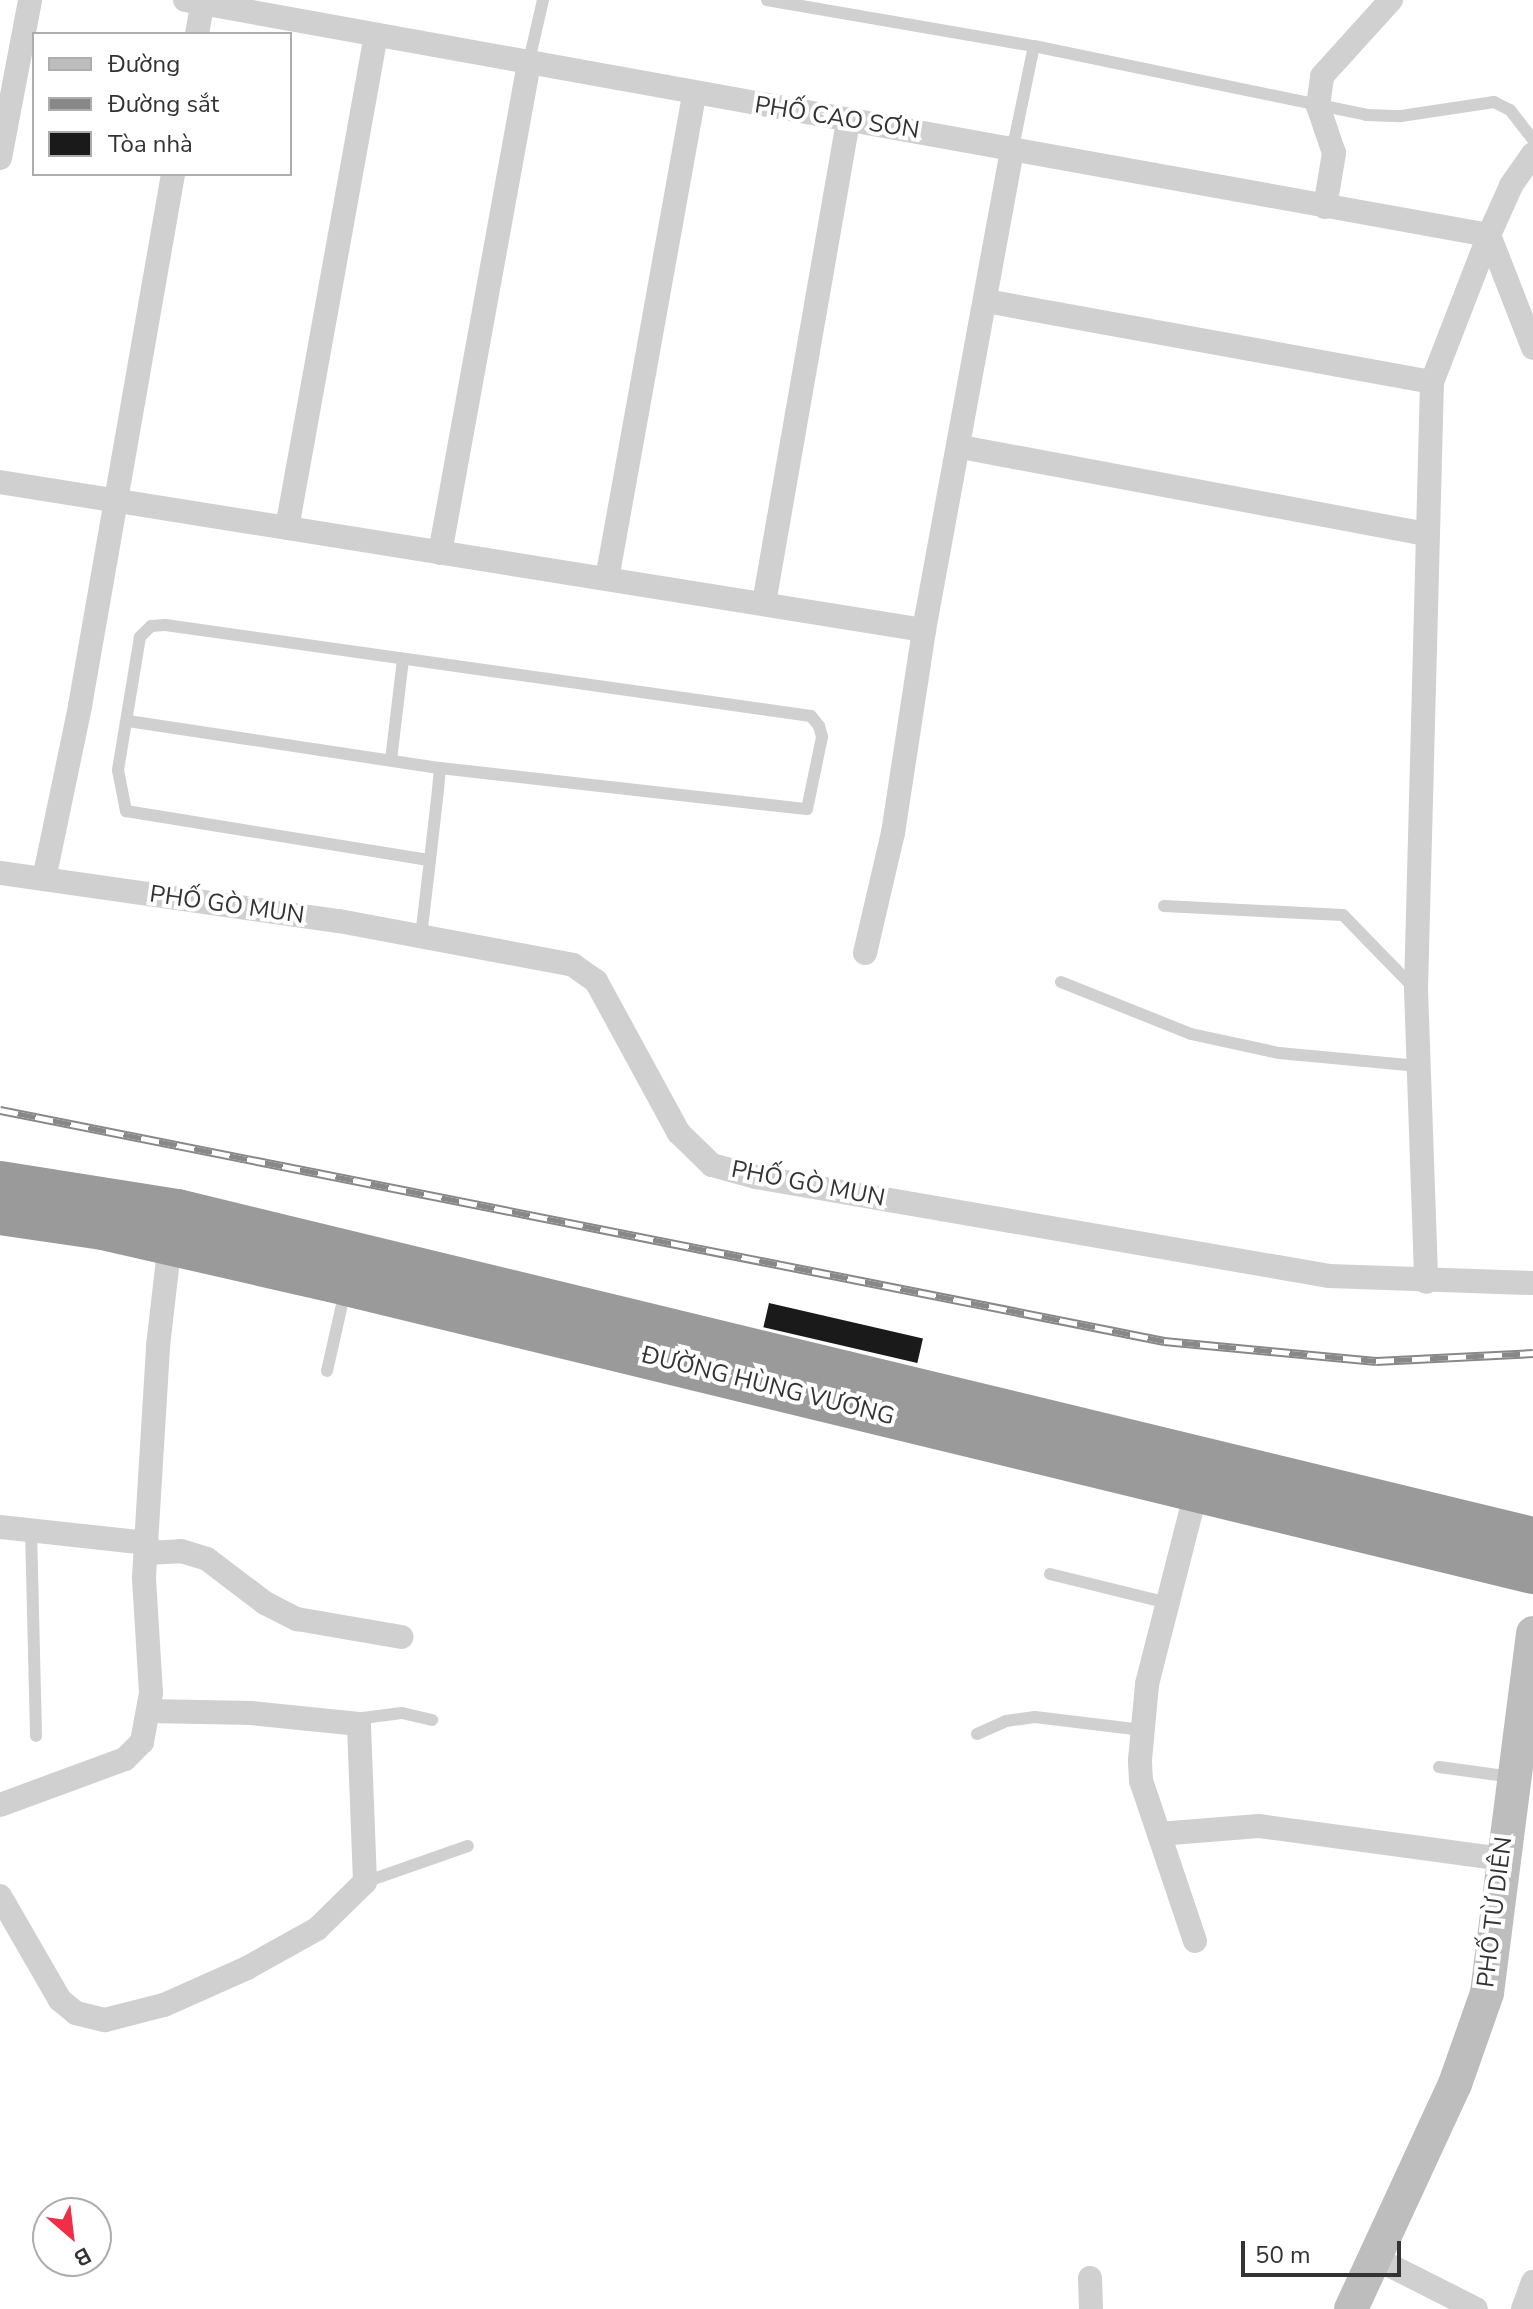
<!DOCTYPE html>
<html>
<head>
<meta charset="utf-8">
<style>
	body { margin:0 }
	#map { position:relative; width:1533px; height:2309px; overflow:hidden; background:#fff; font-family:"Nunito Sans",sans-serif }
	div>[style] { position:absolute }
	.building>* { inset:0; background:#1a1a1a; transform-origin:0 0 }
	.lane>* { height:12px; margin:-6px; padding:0 6px; transform-origin:6px; border-radius:6px; background:#d0d0d0 }
	.street>* { height:24px; margin:-12px; padding:0 12px; transform-origin:12px; border-radius:12px; background:#d0d0d0 }
	.secondary>* { height:34px; margin:-17px; padding:0 17px; transform-origin:17px; border-radius:17px; background:#bdbdbd }
	.highway>* { height:44px; margin:-22px; padding:0 22px; transform-origin:22px; border-radius:22px; background:#9a9a9a }
	.rail>* { height:9px; margin-top:-4.5px; transform-origin:0; background:repeating-linear-gradient(90deg,#fff 0 18px,#888 0 36px); box-sizing:border-box; border-block:2px solid #888 }
	span { translate:-50% -50%; white-space:nowrap; text-align:center; line-height:1.15; -webkit-text-stroke:8px #fff; paint-order:stroke }
	.street-label { font-size:24px; color:#333 }
	.legend { position:absolute; left:32px; top:32px; width:260px; height:144px; box-sizing:border-box; background:#fff; border:2px solid #adadad; margin:0; padding:10px 14px; list-style:none; font-size:24px; color:#333 }
	.legend li { display:flex; align-items:center; gap:16px; height:40px }
	.legend b { width:40px; border:2px solid #adadad }
	.north { position:absolute; left:32px; top:2197px; width:80px; height:80px; box-sizing:border-box; background:#fff; border:2px solid #adadad; border-radius:50%; rotate:152deg; font-size:22px; font-weight:700; line-height:32px; text-align:center; color:#333 }
	.north::after { content:''; display:block; margin:auto; width:28px; height:36px; background:#f02f46; clip-path:polygon(50% 0,100% 100%,50% 72%,0 100%) }
	.scale { position:absolute; left:1241px; top:2241px; width:160px; height:36px; box-sizing:border-box; border:4px solid #333; border-top:0; padding-left:10px; font-size:24px; line-height:28px; white-space:nowrap; color:#333; -webkit-text-stroke:6px #fff; paint-order:stroke }
</style>
</head>
<body>
<div id="map">
	<div class="building">
		<div style="left:769px;top:1303px;width:158px;height:25px;rotate:13deg"></div>
	</div>
	<div class="lane">
		<div style="left:767px;top:0;width:271px;rotate:9.8deg"></div>
		<div style="left:1034px;top:46px;width:339px;rotate:11.7deg"></div>
		<div style="left:1366px;top:115px;width:35px;rotate:2deg"></div>
		<div style="left:1401px;top:116px;width:94px;rotate:-8.6deg"></div>
		<div style="left:1494px;top:102px;width:18px;rotate:27deg"></div>
		<div style="left:1510px;top:110px;width:37px;rotate:52deg"></div>
		<div style="left:529px;top:61px;width:63px;rotate:-77.1deg"></div>
		<div style="left:1013px;top:147px;width:103px;rotate:-78.3deg"></div>
		<div style="left:128px;top:721px;width:316px;rotate:8.6deg"></div>
		<div style="left:391px;top:760px;width:102px;rotate:-83.2deg"></div>
		<div style="left:1164px;top:906px;width:179px;rotate:2.9deg"></div>
		<div style="left:1343px;top:915px;width:100px;rotate:45.8deg"></div>
		<div style="left:421px;top:936px;width:77px;rotate:-83.2deg"></div>
		<div style="left:430px;top:860px;width:70px;rotate:-83.5deg"></div>
		<div style="left:438px;top:790px;width:22px;rotate:-85deg"></div>
		<div style="left:440px;top:768px;width:369px;rotate:6.4deg"></div>
		<div style="left:807px;top:809px;width:74px;rotate:-78.2deg"></div>
		<div style="left:822px;top:737px;width:11px;rotate:-105deg"></div>
		<div style="left:819px;top:726px;width:13px;rotate:-129deg"></div>
		<div style="left:811px;top:716px;width:652px;rotate:-171.98deg"></div>
		<div style="left:165px;top:625px;width:14px;rotate:176deg"></div>
		<div style="left:151px;top:626px;width:16px;rotate:135deg"></div>
		<div style="left:140px;top:637px;width:135px;rotate:99.4deg"></div>
		<div style="left:118px;top:770px;width:42px;rotate:79deg"></div>
		<div style="left:126px;top:811px;width:308px;rotate:9.2deg"></div>
		<div style="left:1061px;top:982px;width:140px;rotate:21.8deg"></div>
		<div style="left:1191px;top:1034px;width:90px;rotate:12.2deg"></div>
		<div style="left:1279px;top:1053px;width:140px;rotate:5.3deg"></div>
		<div style="left:327px;top:1371px;width:82px;rotate:-77.3deg"></div>
		<div style="left:31px;top:1530px;width:206px;rotate:88.6deg"></div>
		<div style="left:1050px;top:1574px;width:122px;rotate:13.8deg"></div>
		<div style="left:355px;top:1719px;width:47px;rotate:-7.3deg"></div>
		<div style="left:402px;top:1713px;width:31px;rotate:13deg"></div>
		<div style="left:977px;top:1734px;width:32px;rotate:-24deg"></div>
		<div style="left:1006px;top:1721px;width:29px;rotate:-8deg"></div>
		<div style="left:1035px;top:1717px;width:108px;rotate:6.9deg"></div>
		<div style="left:1439px;top:1767px;width:74px;rotate:7.8deg"></div>
		<div style="left:365px;top:1882px;width:109px;rotate:-19.3deg"></div>
	</div>
	<div class="street">
		<div style="left:185px;top:0;width:1325px;rotate:10.22deg"></div>
		<div style="left:1489px;top:235px;width:158px;rotate:111.2deg"></div>
		<div style="left:1432px;top:382px;width:607px;rotate:91.51deg"></div>
		<div style="left:1416px;top:989px;width:293px;rotate:88deg"></div>
		<div style="left:197px;top:34px;width:35px;rotate:-80deg"></div>
		<div style="left:1533px;top:154px;width:39px;rotate:125deg"></div>
		<div style="left:1511px;top:186px;width:54px;rotate:114.2deg"></div>
		<div style="left:1489px;top:235px;width:121px;rotate:68.7deg"></div>
		<div style="left:0;top:158px;width:161px;rotate:-79.2deg"></div>
		<div style="left:1325px;top:207px;width:55px;rotate:-80.5deg"></div>
		<div style="left:1334px;top:153px;width:50px;rotate:-108.8deg"></div>
		<div style="left:1318px;top:106px;width:30px;rotate:-82deg"></div>
		<div style="left:1322px;top:76px;width:103px;rotate:-47.8deg"></div>
		<div style="left:986px;top:301px;width:453px;rotate:10.3deg"></div>
		<div style="left:961px;top:447px;width:471px;rotate:10.6deg"></div>
		<div style="left:0;top:482px;width:936px;rotate:9.1deg"></div>
		<div style="left:287px;top:528px;width:501px;rotate:-79.77deg"></div>
		<div style="left:440px;top:553px;width:500px;rotate:-79.7deg"></div>
		<div style="left:607px;top:579px;width:492px;rotate:-79.8deg"></div>
		<div style="left:764px;top:603px;width:490px;rotate:-80.1deg"></div>
		<div style="left:0;top:873px;width:342px;rotate:8.1deg"></div>
		<div style="left:339px;top:921px;width:238px;rotate:10.6deg"></div>
		<div style="left:573px;top:965px;width:28px;rotate:35deg"></div>
		<div style="left:596px;top:981px;width:173px;rotate:61.4deg"></div>
		<div style="left:679px;top:1133px;width:46px;rotate:44.1deg"></div>
		<div style="left:712px;top:1165px;width:46px;rotate:15.3deg"></div>
		<div style="left:756px;top:1177px;width:581px;rotate:9.8deg"></div>
		<div style="left:1329px;top:1276px;width:204px;rotate:2deg"></div>
		<div style="left:44px;top:879px;width:177px;rotate:-78.2deg"></div>
		<div style="left:80px;top:706px;width:540px;rotate:-80.08deg"></div>
		<div style="left:865px;top:953px;width:123px;rotate:-76.9deg"></div>
		<div style="left:893px;top:833px;width:205px;rotate:-81.3deg"></div>
		<div style="left:924px;top:630px;width:491px;rotate:-79.6deg"></div>
		<div style="left:0;top:1527px;width:148px;rotate:6.2deg"></div>
		<div style="left:146px;top:1553px;width:35px;rotate:-3deg"></div>
		<div style="left:181px;top:1551px;width:27px;rotate:17deg"></div>
		<div style="left:207px;top:1559px;width:73px;rotate:37.2deg"></div>
		<div style="left:265px;top:1603px;width:36px;rotate:27deg"></div>
		<div style="left:297px;top:1619px;width:106px;rotate:9.8deg"></div>
		<div style="left:0;top:1805px;width:133px;rotate:-20.2deg"></div>
		<div style="left:125px;top:1759px;width:24px;rotate:-45deg"></div>
		<div style="left:142px;top:1742px;width:50px;rotate:-79.6deg"></div>
		<div style="left:151px;top:1693px;width:116px;rotate:-93.5deg"></div>
		<div style="left:144px;top:1577px;width:231px;rotate:-86.5deg"></div>
		<div style="left:158px;top:1346px;width:104px;rotate:-83.4deg"></div>
		<div style="left:1159px;top:1834px;width:100px;rotate:-4.6deg"></div>
		<div style="left:1259px;top:1826px;width:245px;rotate:7.7deg"></div>
		<div style="left:0;top:1896px;width:120px;rotate:60deg"></div>
		<div style="left:60px;top:2000px;width:21px;rotate:39deg"></div>
		<div style="left:76px;top:2013px;width:30px;rotate:14deg"></div>
		<div style="left:105px;top:2020px;width:61px;rotate:-14.3deg"></div>
		<div style="left:164px;top:2005px;width:91px;rotate:-24deg"></div>
		<div style="left:247px;top:1968px;width:80px;rotate:-29.1deg"></div>
		<div style="left:317px;top:1929px;width:67px;rotate:-44.4deg"></div>
		<div style="left:365px;top:1882px;width:158px;rotate:-92.2deg"></div>
		<div style="left:359px;top:1724px;width:109px;rotate:-174.2deg"></div>
		<div style="left:251px;top:1713px;width:102px;rotate:-178.9deg"></div>
		<div style="left:1195px;top:1941px;width:169px;rotate:-108.6deg"></div>
		<div style="left:1141px;top:1781px;width:21px;rotate:-93deg"></div>
		<div style="left:1140px;top:1760px;width:76px;rotate:-84.7deg"></div>
		<div style="left:1147px;top:1684px;width:198px;rotate:-75.7deg"></div>
		<div style="left:1375px;top:2258px;width:113px;rotate:26.8deg"></div>
		<div style="left:1090px;top:2278px;width:31px;rotate:88deg"></div>
		<div style="left:1523px;top:2309px;width:29px;rotate:-70deg"></div>
	</div>
	<div class="secondary">
		<div style="left:1351px;top:2309px;width:248px;rotate:-65.2deg"></div>
		<div style="left:1455px;top:2084px;width:96px;rotate:-70.6deg"></div>
		<div style="left:1487px;top:1993px;width:363px;rotate:-82.7deg"></div>
	</div>
	<div class="highway">
		<div style="left:0;top:1183px;width:179px;rotate:9deg"></div>
		<div style="left:177px;top:1211px;width:1395px;rotate:13.6deg"></div>
		<div style="left:0;top:1213px;width:104px;rotate:8.3deg"></div>
		<div style="left:103px;top:1228px;width:250px;rotate:12.9deg"></div>
		<div style="left:347px;top:1284px;width:1220px;rotate:13.65deg"></div>
	</div>
	<div class="rail">
		<div style="left:0;top:1110px;width:1187px;rotate:11.22deg"></div>
		<div style="left:1164px;top:1341px;width:213px;rotate:5.4deg"></div>
		<div style="left:1376px;top:1361px;width:157px;rotate:-2.9deg"></div>
	</div>
	<div class="street-label">
		<span style="left:837px;top:118px;rotate:9deg">PHỐ CAO SƠN</span>
		<span style="left:227px;top:905px;rotate:8deg">PHỐ GÒ MUN</span>
		<span style="left:808px;top:1184px;rotate:11deg">PHỐ GÒ MUN</span>
		<span style="left:768px;top:1386px;rotate:14deg">ĐƯỜNG HÙNG VƯƠNG</span>
		<span style="left:1495px;top:1912px;rotate:-83deg">PHỐ TỪ DIÊN</span>
	</div>
	<ul class="legend">
	<li><b style="height:10px;background:#bdbdbd"></b>Đường</li>
	<li><b style="height:10px;background:#888"></b>Đường sắt</li>
	<li><b style="height:22px;background:#1a1a1a"></b>Tòa nhà</li>
	</ul>
	<div class="north">B</div>
	<div class="scale">50 m</div>
</div>
</body>
</html>
